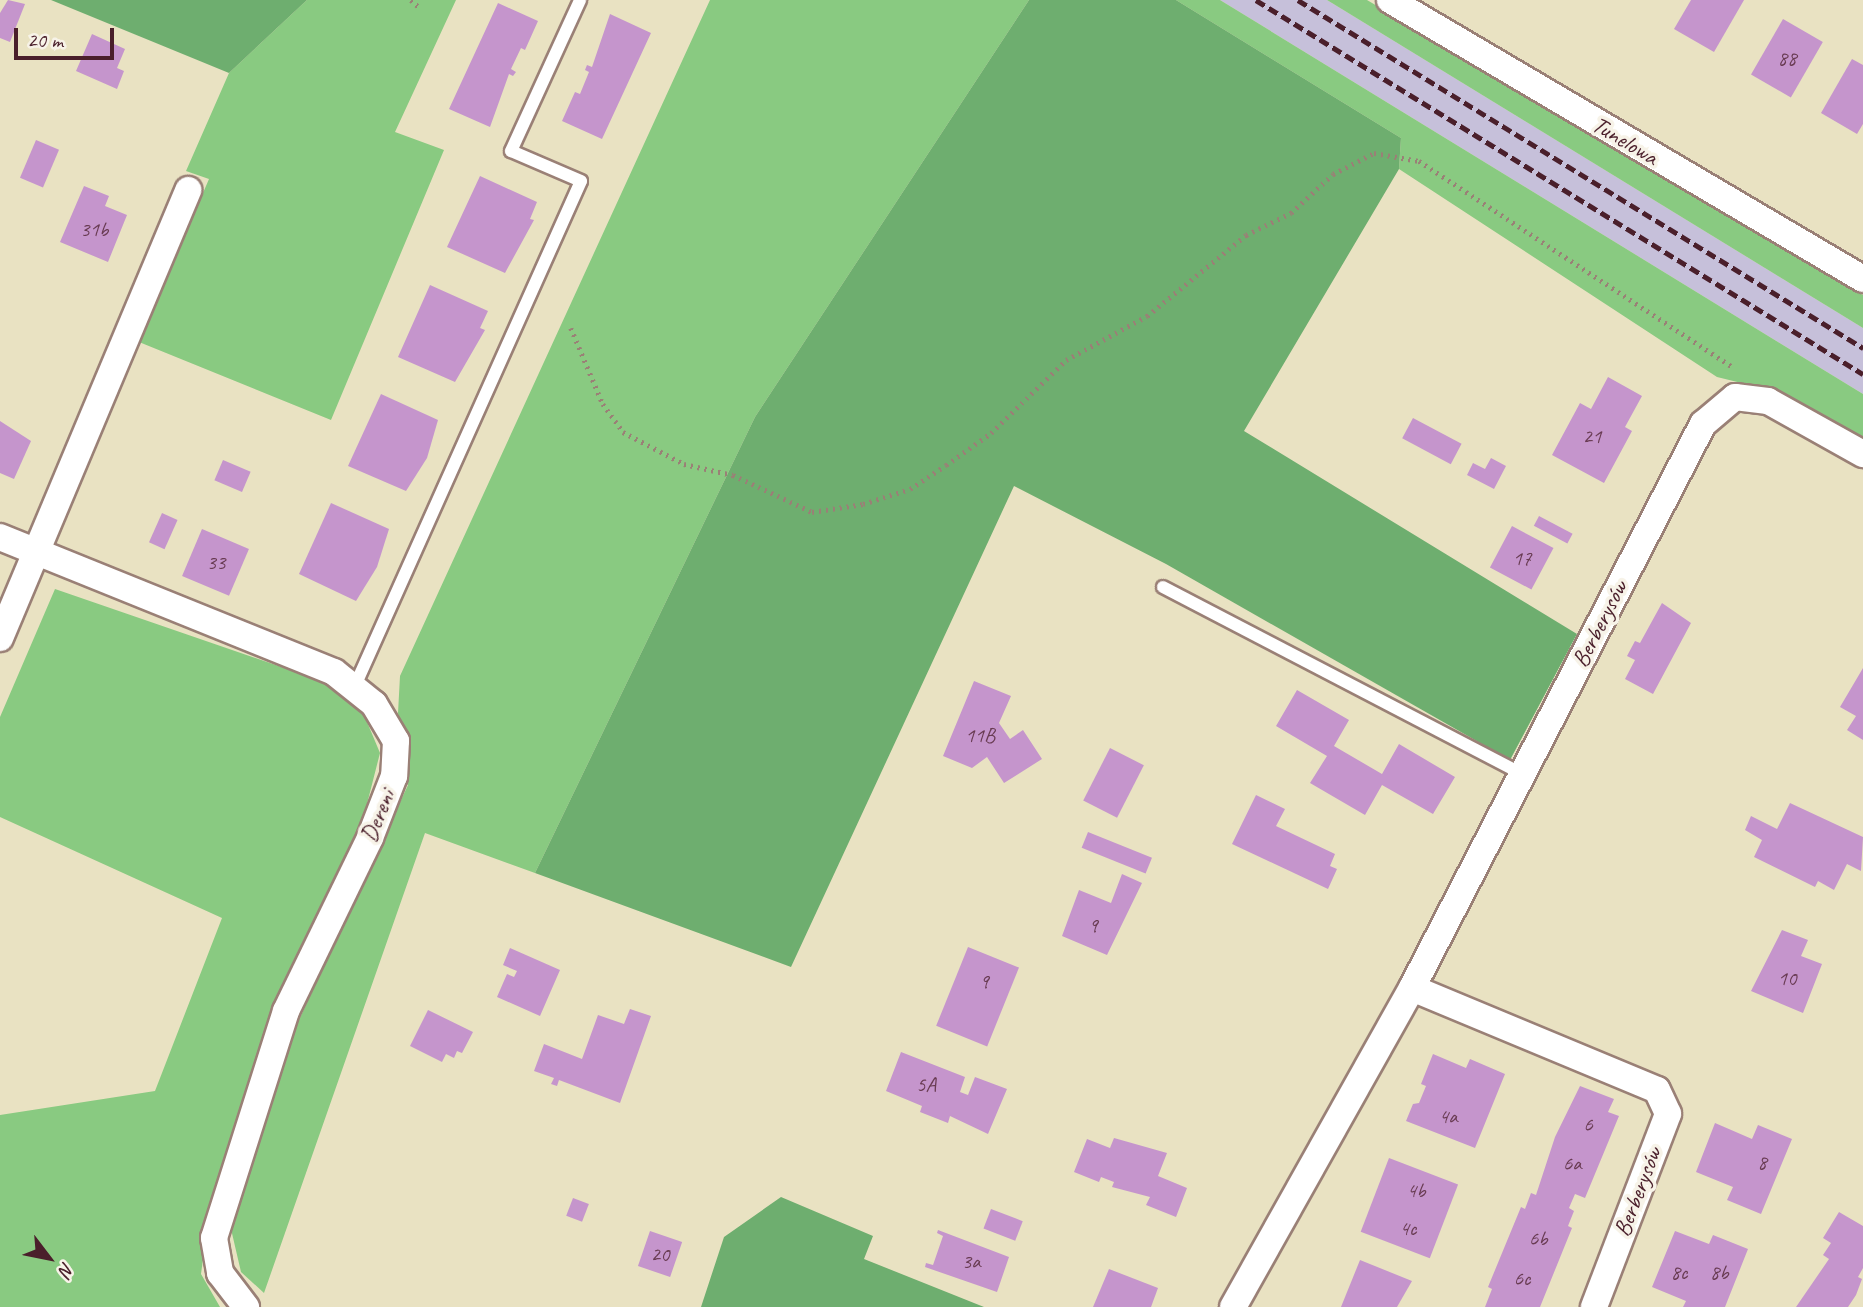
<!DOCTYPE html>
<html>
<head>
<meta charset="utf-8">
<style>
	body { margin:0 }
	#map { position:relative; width:1863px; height:1307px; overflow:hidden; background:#e9e2c2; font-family:Caveat,sans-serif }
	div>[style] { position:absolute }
	.industrial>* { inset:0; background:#c6c0da }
	.green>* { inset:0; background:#89ca81 }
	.forest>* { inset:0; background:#6eae6f }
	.building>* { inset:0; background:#c595cc; transform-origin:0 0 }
	.path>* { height:4.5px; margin-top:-2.25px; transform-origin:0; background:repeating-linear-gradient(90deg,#9a8076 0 2px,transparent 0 7px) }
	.roads { filter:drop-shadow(2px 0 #9a8076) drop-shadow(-2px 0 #9a8076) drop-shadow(0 2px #9a8076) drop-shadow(0 -2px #9a8076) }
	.lane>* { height:12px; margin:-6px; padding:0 6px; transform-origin:6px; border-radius:6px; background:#fff }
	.street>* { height:26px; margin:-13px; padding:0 13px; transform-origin:13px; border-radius:13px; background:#fff }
	.rail>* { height:5px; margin-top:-2.5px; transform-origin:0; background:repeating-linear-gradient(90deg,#4a1f2b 0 10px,transparent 0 15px) }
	span { translate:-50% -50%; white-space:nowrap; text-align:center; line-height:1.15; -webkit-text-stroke:7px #f7f3e8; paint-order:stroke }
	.number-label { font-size:21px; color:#693c53 }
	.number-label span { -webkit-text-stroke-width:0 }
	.street-label { font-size:24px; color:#4a1f2b }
	.north { position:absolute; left:14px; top:1223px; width:70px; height:70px; -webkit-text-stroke:5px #f7f3e8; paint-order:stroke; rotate:122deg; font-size:19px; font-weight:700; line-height:28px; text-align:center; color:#4a1f2b }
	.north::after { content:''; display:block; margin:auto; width:24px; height:32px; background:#4a1f2b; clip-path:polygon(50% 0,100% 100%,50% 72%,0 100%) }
	.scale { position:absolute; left:14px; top:28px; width:100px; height:32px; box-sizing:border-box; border:4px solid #4a1f2b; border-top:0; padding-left:9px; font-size:21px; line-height:24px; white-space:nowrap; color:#4a1f2b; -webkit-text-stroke:5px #f7f3e8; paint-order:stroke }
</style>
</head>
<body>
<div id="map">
	<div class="industrial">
		<div style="clip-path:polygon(1220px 0,1327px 0,1863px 328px,1863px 394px)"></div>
	</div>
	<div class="green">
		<div style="clip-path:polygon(307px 0,456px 0,395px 132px,444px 150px,331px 420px,139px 342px,209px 179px,186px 171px,229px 73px)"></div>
		<div style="clip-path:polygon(710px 0,1029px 0,755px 417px,535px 873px,425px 833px,264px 1293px,241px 1272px,231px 1229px,291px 1037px,408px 785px,398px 713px,400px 676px)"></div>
		<div style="clip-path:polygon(1176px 0,1220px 0,1863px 394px,1863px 441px,1774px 391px,1717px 377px,1399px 169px,1401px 138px)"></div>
		<div style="clip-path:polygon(1327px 0,1367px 0,1863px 295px,1863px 328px)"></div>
		<div style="clip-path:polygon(55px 589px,322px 681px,362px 710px,380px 753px,357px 843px,209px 1216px,201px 1274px,220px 1307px,0 1307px,0 1115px,155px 1091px,222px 918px,0 817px,0 717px)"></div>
	</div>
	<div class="forest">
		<div style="clip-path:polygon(51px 0,307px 0,229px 73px)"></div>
		<div style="clip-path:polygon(1029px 0,1176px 0,1401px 138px,1399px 169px,1244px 431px,1577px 634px,1510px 760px,1166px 564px,1014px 486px,791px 967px,535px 873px,755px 417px)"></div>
		<div style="clip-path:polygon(781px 1197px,873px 1236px,864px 1259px,984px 1307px,701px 1307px,724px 1237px)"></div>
	</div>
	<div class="building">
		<div style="clip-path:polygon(8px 0,25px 4px,10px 42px,0 38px,0 13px)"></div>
		<div style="clip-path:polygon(1691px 0,1744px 0,1714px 52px,1674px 29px)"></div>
		<div style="clip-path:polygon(498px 3px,538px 21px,525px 50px,521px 48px,511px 69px,516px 72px,513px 76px,509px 74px,490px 127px,449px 109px)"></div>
		<div style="clip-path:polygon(610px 14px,651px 33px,602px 139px,562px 121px,575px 92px,580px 94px,589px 72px,585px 70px,587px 65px,592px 67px)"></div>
		<div style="left:1783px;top:19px;width:46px;height:64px;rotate:30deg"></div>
		<div style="clip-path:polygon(92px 34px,125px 49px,117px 68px,124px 71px,117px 89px,76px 71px)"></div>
		<div style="clip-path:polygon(1852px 59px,1863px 65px,1863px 124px,1857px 134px,1821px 113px)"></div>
		<div style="left:36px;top:140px;width:25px;height:41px;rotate:23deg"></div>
		<div style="clip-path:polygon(480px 176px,537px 202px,530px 219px,534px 220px,505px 273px,447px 247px)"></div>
		<div style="clip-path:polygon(84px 186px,109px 196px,105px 206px,127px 215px,108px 262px,60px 242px)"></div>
		<div style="clip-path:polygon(430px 285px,488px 311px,480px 328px,485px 330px,455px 382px,398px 357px)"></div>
		<div style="clip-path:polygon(1608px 377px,1642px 396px,1625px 427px,1632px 431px,1604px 483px,1552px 455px,1580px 403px,1591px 409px)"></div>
		<div style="clip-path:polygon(381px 394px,438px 420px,427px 458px,406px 491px,348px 466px)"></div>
		<div style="left:1413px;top:418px;width:55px;height:23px;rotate:28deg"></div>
		<div style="clip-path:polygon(0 421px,31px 441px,14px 479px,0 473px)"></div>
		<div style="clip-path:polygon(1491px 458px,1506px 466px,1494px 489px,1467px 475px,1473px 463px,1485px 469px)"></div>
		<div style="left:223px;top:460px;width:30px;height:22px;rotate:23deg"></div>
		<div style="clip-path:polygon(331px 503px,389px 529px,377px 567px,356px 601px,299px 574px)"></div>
		<div style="left:162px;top:513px;width:17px;height:32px;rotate:24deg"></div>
		<div style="left:1539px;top:516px;width:38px;height:11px;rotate:28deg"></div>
		<div style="left:1512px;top:526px;width:47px;height:47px;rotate:28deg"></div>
		<div style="left:202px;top:529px;width:51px;height:51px;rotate:23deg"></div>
		<div style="clip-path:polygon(1662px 603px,1691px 623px,1653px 694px,1625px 679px,1635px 660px,1627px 656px,1635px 641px,1640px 643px)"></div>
		<div style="clip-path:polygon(1863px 668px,1863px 740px,1847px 730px,1856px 716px,1840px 707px)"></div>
		<div style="clip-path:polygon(974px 681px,1011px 696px,999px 723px,1010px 739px,1023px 730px,1042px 759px,1004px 783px,987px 757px,972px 768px,943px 756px)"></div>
		<div style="clip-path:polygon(1297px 690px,1349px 720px,1334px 746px,1382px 774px,1399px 744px,1455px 777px,1433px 814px,1382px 785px,1365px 815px,1310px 783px,1327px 756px,1276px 726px)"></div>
		<div style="left:1110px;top:748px;width:38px;height:59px;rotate:27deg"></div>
		<div style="clip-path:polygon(1256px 795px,1285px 809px,1276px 826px,1335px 854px,1330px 866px,1337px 869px,1328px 889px,1232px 844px)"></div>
		<div style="clip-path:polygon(1790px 803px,1863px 837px,1861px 871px,1847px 864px,1834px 890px,1818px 881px,1815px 887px,1754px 857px,1762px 840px,1745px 830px,1751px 816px,1777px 829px)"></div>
		<div style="left:1088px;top:832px;width:69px;height:17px;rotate:22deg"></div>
		<div style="clip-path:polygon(1122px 874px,1142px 883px,1107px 955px,1062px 936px,1079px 890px,1111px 903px)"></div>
		<div style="clip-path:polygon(1782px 930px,1808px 940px,1801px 956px,1822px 964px,1803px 1013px,1751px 991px)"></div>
		<div style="left:968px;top:947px;width:55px;height:85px;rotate:22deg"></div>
		<div style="clip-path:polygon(510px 948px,560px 970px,540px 1016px,497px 997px,507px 974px,514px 977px,517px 971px,503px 965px)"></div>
		<div style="clip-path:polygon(630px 1009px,651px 1016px,620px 1103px,559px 1080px,557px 1086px,551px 1084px,554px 1078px,534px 1071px,544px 1044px,582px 1059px,598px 1015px,624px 1024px)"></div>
		<div style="clip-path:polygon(428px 1010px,473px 1032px,462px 1053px,457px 1051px,454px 1058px,446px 1054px,442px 1062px,410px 1046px)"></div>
		<div style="clip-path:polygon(901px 1052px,965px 1077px,960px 1092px,968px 1095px,975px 1077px,1007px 1089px,988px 1134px,950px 1116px,948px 1123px,920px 1112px,922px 1106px,886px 1091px)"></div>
		<div style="clip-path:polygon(1433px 1054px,1466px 1068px,1470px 1059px,1505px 1074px,1475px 1148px,1406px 1121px,1413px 1104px,1419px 1103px,1426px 1086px,1421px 1084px)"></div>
		<div style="clip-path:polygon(1580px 1086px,1614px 1099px,1608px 1112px,1619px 1116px,1585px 1198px,1575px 1194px,1569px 1208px,1574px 1211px,1568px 1226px,1572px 1228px,1540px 1307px,1485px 1307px,1492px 1289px,1488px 1287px,1521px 1207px,1525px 1209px,1531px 1193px,1536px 1195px,1555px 1137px)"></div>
		<div style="clip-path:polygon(1715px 1123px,1752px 1139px,1758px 1125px,1792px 1139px,1761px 1214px,1727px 1200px,1733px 1187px,1696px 1172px)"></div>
		<div style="clip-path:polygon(1114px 1138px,1167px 1153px,1158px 1176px,1187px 1188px,1176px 1217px,1146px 1205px,1150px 1197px,1112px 1187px,1114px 1182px,1101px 1177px,1099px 1182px,1074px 1172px,1087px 1139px,1110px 1148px)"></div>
		<div style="left:1389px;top:1158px;width:74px;height:79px;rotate:21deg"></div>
		<div style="left:573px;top:1198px;width:17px;height:19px;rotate:21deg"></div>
		<div style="left:991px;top:1209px;width:34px;height:21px;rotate:21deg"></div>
		<div style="clip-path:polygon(1839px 1212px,1863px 1226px,1863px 1268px,1858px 1277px,1862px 1279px,1856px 1295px,1848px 1307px,1796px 1307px,1829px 1259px,1823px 1255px,1831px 1243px,1823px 1238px)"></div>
		<div style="clip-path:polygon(938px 1230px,1009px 1257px,997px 1292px,925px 1267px,926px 1263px,933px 1265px,943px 1236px,937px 1233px)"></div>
		<div style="left:650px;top:1231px;width:34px;height:37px;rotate:19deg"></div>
		<div style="clip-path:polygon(1675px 1231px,1709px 1244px,1713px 1235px,1748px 1249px,1725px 1307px,1683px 1307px,1686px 1301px,1652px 1287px)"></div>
		<div style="clip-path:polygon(1360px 1260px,1412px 1281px,1397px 1307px,1341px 1307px)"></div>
		<div style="clip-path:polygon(1109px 1269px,1158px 1288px,1151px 1307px,1093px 1307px)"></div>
	</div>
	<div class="path">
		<div style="left:411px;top:0;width:13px;rotate:42deg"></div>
		<div style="left:571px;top:328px;width:82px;rotate:67.2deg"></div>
		<div style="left:603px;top:404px;width:34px;rotate:54deg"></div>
		<div style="left:623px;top:432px;width:69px;rotate:27.7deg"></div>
		<div style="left:684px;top:464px;width:50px;rotate:12.7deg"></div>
		<div style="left:733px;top:475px;width:87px;rotate:25.1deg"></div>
		<div style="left:812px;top:512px;width:52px;rotate:-8.9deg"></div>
		<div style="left:863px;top:504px;width:49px;rotate:-17.7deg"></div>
		<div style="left:910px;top:489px;width:43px;rotate:-33.7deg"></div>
		<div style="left:946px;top:465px;width:55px;rotate:-35.4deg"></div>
		<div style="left:991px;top:433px;width:105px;rotate:-44.2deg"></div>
		<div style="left:1066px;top:360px;width:92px;rotate:-28.5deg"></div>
		<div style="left:1147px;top:316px;width:128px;rotate:-39.3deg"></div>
		<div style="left:1246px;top:235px;width:50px;rotate:-26.1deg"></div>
		<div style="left:1291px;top:213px;width:57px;rotate:-42.9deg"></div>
		<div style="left:1333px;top:174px;width:46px;rotate:-27.1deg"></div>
		<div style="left:1374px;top:153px;width:46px;rotate:10.1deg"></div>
		<div style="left:1419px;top:161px;width:377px;rotate:33.3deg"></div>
	</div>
	<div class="roads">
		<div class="lane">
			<div style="left:1163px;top:587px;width:405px;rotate:27.5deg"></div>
			<div style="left:354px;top:688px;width:555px;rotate:-65.88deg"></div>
			<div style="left:581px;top:181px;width:76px;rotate:-156.8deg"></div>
			<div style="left:511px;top:151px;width:166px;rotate:-65.4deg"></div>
		</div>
		<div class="street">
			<div style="left:1390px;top:0;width:549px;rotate:30.53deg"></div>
			<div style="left:0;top:537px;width:360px;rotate:22deg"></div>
			<div style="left:334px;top:672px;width:51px;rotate:38.7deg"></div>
			<div style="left:374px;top:704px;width:43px;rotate:59.3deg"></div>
			<div style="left:396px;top:741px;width:35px;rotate:93deg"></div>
			<div style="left:394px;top:776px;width:66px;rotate:111.2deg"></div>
			<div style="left:370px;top:838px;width:192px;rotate:115.9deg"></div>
			<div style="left:286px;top:1011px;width:238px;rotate:107.6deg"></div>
			<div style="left:214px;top:1238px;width:36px;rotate:80deg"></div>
			<div style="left:220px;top:1273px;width:43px;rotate:52.6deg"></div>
			<div style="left:0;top:638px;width:486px;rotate:-67.2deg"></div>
			<div style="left:1412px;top:988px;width:265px;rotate:22.6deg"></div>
			<div style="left:1657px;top:1090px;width:26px;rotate:65deg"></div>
			<div style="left:1668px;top:1114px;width:207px;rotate:111deg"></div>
			<div style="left:1233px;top:1307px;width:366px;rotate:-60.7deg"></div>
			<div style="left:1412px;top:988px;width:635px;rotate:-62.71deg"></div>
			<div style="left:1703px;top:424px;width:42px;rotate:-40.2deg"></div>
			<div style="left:1735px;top:397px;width:33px;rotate:7deg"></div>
			<div style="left:1768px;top:401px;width:109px;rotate:29.2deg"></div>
		</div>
	</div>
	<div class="rail">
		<div style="left:1256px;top:0;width:713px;rotate:31.64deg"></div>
		<div style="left:1298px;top:0;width:664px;rotate:31.63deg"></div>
	</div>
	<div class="number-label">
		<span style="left:1787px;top:58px">88</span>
		<span style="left:94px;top:229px">31b</span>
		<span style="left:1592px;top:436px">21</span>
		<span style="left:1522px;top:558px">17</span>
		<span style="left:216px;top:562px">33</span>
		<span style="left:980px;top:735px">11B</span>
		<span style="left:1093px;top:925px">9</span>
		<span style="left:1787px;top:978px">10</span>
		<span style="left:984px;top:981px">9</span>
		<span style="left:926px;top:1084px">5A</span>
		<span style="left:1448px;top:1116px">4a</span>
		<span style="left:1588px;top:1124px">6</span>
		<span style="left:1762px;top:1162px">8</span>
		<span style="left:1572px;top:1163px">6a</span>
		<span style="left:1416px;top:1190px">4b</span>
		<span style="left:1408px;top:1228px">4c</span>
		<span style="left:1538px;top:1238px">6b</span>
		<span style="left:660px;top:1254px">20</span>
		<span style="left:971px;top:1261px">3a</span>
		<span style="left:1679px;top:1272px">8c</span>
		<span style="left:1719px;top:1272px">8b</span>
		<span style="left:1522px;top:1278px">6c</span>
	</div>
	<div class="street-label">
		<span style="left:1625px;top:141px;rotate:31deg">Tunelowa</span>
		<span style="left:1600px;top:624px;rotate:-63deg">Berberysów</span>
		<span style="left:378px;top:816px;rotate:-68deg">Dereni</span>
		<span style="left:1638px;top:1192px;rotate:-69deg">Berberysów</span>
	</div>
	<div class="north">N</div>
	<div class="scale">20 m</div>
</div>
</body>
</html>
